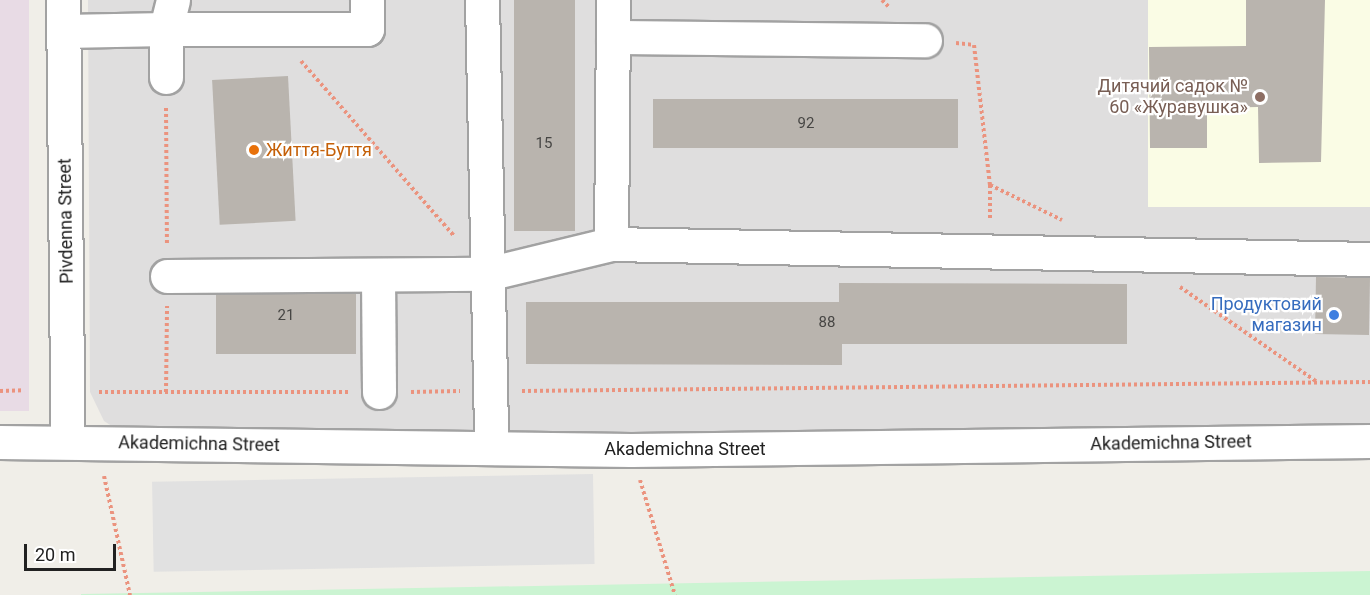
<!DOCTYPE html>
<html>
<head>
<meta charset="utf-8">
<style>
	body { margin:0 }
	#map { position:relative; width:1370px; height:595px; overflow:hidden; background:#f0eee8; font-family:Roboto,sans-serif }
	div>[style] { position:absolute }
	.residential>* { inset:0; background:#dfdede }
	.industrial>* { inset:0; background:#e8dbe5; transform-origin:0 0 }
	.education>* { inset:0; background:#fafce5; transform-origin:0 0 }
	.park>* { inset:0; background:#cbf4d2 }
	.parking>* { inset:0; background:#e1e1e1; transform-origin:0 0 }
	.building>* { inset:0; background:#b9b4ae; transform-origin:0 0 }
	.path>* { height:4px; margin-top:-2px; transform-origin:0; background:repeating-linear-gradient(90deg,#eb937e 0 3px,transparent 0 6px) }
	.roads { filter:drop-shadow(2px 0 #a2a2a2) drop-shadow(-2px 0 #a2a2a2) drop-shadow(0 2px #a2a2a2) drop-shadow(0 -2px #a2a2a2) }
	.minor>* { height:33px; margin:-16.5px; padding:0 16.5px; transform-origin:16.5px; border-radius:16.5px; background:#fff }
	.dots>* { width:16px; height:16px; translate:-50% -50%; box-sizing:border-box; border:3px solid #fff; border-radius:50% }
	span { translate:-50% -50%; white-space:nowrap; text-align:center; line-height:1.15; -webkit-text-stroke:4.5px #fff; paint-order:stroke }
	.number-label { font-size:15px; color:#474644 }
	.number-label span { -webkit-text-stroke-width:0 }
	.education-label { font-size:18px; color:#785e54 }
	.right { translate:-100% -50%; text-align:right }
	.food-label { font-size:18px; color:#c56008 }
	.left { translate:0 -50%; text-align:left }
	.street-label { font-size:18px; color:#212121 }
	.shop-label { font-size:18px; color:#366cbe }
	.scale { position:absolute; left:24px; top:544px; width:92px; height:27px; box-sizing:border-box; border:3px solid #212121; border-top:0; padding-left:8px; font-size:18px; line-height:21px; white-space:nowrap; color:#212121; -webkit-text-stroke:4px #fff; paint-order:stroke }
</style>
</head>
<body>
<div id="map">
	<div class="residential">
		<div style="clip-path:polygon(88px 0,1370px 0,1370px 457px,129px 437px,104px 421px,90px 392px)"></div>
	</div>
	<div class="industrial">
		<div style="left:0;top:0;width:29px;height:411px"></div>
	</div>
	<div class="education">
		<div style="left:1148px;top:0;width:222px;height:207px"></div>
	</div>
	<div class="park">
		<div style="clip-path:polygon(1370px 571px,1370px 595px,81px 595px,81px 594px)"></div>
	</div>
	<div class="parking">
		<div style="left:593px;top:474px;width:90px;height:441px;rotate:89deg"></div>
	</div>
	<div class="building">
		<div style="left:514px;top:0;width:61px;height:231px"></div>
		<div style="clip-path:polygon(1246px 0,1325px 0,1321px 162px,1259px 163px,1258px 107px,1207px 108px,1207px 148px,1150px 148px,1149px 47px,1246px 46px)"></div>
		<div style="left:288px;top:76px;width:145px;height:76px;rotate:87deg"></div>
		<div style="left:653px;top:99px;width:305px;height:49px"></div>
		<div style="left:1316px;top:277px;width:54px;height:57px;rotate:1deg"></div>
		<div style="clip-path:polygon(839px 283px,1127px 284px,1127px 344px,842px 344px,842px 365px,526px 364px,526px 302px,839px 302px)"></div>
		<div style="left:216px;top:294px;width:140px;height:60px"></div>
	</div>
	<div class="path">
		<div style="left:882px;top:0;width:10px;rotate:45deg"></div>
		<div style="left:956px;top:43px;width:18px;rotate:6deg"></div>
		<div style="left:974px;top:45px;width:141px;rotate:83.5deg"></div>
		<div style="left:990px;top:185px;width:80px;rotate:25.9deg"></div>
		<div style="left:301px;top:61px;width:232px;rotate:48.8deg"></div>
		<div style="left:166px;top:108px;width:136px;rotate:89.6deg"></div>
		<div style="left:990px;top:185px;width:35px;rotate:90deg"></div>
		<div style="left:1180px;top:287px;width:167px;rotate:34.7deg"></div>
		<div style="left:0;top:391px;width:24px;rotate:-2deg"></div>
		<div style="left:522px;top:391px;width:848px;rotate:-0.61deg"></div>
		<div style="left:99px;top:392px;width:250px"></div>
		<div style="left:166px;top:392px;width:86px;rotate:-89.3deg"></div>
		<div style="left:411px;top:392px;width:49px;rotate:-1.2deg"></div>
		<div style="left:104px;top:476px;width:122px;rotate:77.7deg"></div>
		<div style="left:640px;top:480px;width:120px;rotate:73.1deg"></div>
	</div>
	<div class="roads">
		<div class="minor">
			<div style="left:63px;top:0;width:442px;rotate:89.4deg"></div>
			<div style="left:173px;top:0;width:30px;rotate:104deg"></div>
			<div style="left:166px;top:29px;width:201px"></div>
			<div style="left:367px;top:29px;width:29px;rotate:-90deg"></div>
			<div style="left:482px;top:0;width:448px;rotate:88.8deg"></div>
			<div style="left:64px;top:31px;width:102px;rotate:-1.1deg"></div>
			<div style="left:166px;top:29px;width:48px;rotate:90deg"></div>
			<div style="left:613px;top:37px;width:312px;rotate:0.6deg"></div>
			<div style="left:611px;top:244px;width:759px;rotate:1.13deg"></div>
			<div style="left:167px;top:276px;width:320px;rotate:-0.4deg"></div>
			<div style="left:487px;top:274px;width:128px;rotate:-13.6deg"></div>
			<div style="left:611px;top:244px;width:244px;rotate:-89.5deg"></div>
			<div style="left:378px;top:276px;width:116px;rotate:89.5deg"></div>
			<div style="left:0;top:442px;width:631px;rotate:0.73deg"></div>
			<div style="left:631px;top:450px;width:739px;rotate:-0.7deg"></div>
		</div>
	</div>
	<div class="dots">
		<div style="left:1260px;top:97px;background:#8d6e63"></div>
		<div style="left:254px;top:150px;background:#e8710a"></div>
		<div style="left:1334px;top:315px;background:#3f7fe0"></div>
	</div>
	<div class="number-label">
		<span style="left:806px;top:124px">92</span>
		<span style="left:544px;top:144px">15</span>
		<span style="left:286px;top:316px">21</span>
		<span style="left:827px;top:323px">88</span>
	</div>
	<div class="education-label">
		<span class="right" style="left:1248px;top:97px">Дитячий садок №<br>60 «Журавушка»</span>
	</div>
	<div class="food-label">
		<span class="left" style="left:266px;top:150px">Життя-Буття</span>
	</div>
	<div class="street-label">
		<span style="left:66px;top:221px;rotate:-91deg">Pivdenna Street</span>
		<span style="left:1171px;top:443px;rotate:-1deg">Akademichna Street</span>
		<span style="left:199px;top:444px;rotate:1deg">Akademichna Street</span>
		<span style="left:685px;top:449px">Akademichna Street</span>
	</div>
	<div class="shop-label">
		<span class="right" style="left:1322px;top:315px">Продуктовий<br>магазин</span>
	</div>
	<div class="scale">20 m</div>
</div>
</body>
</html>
